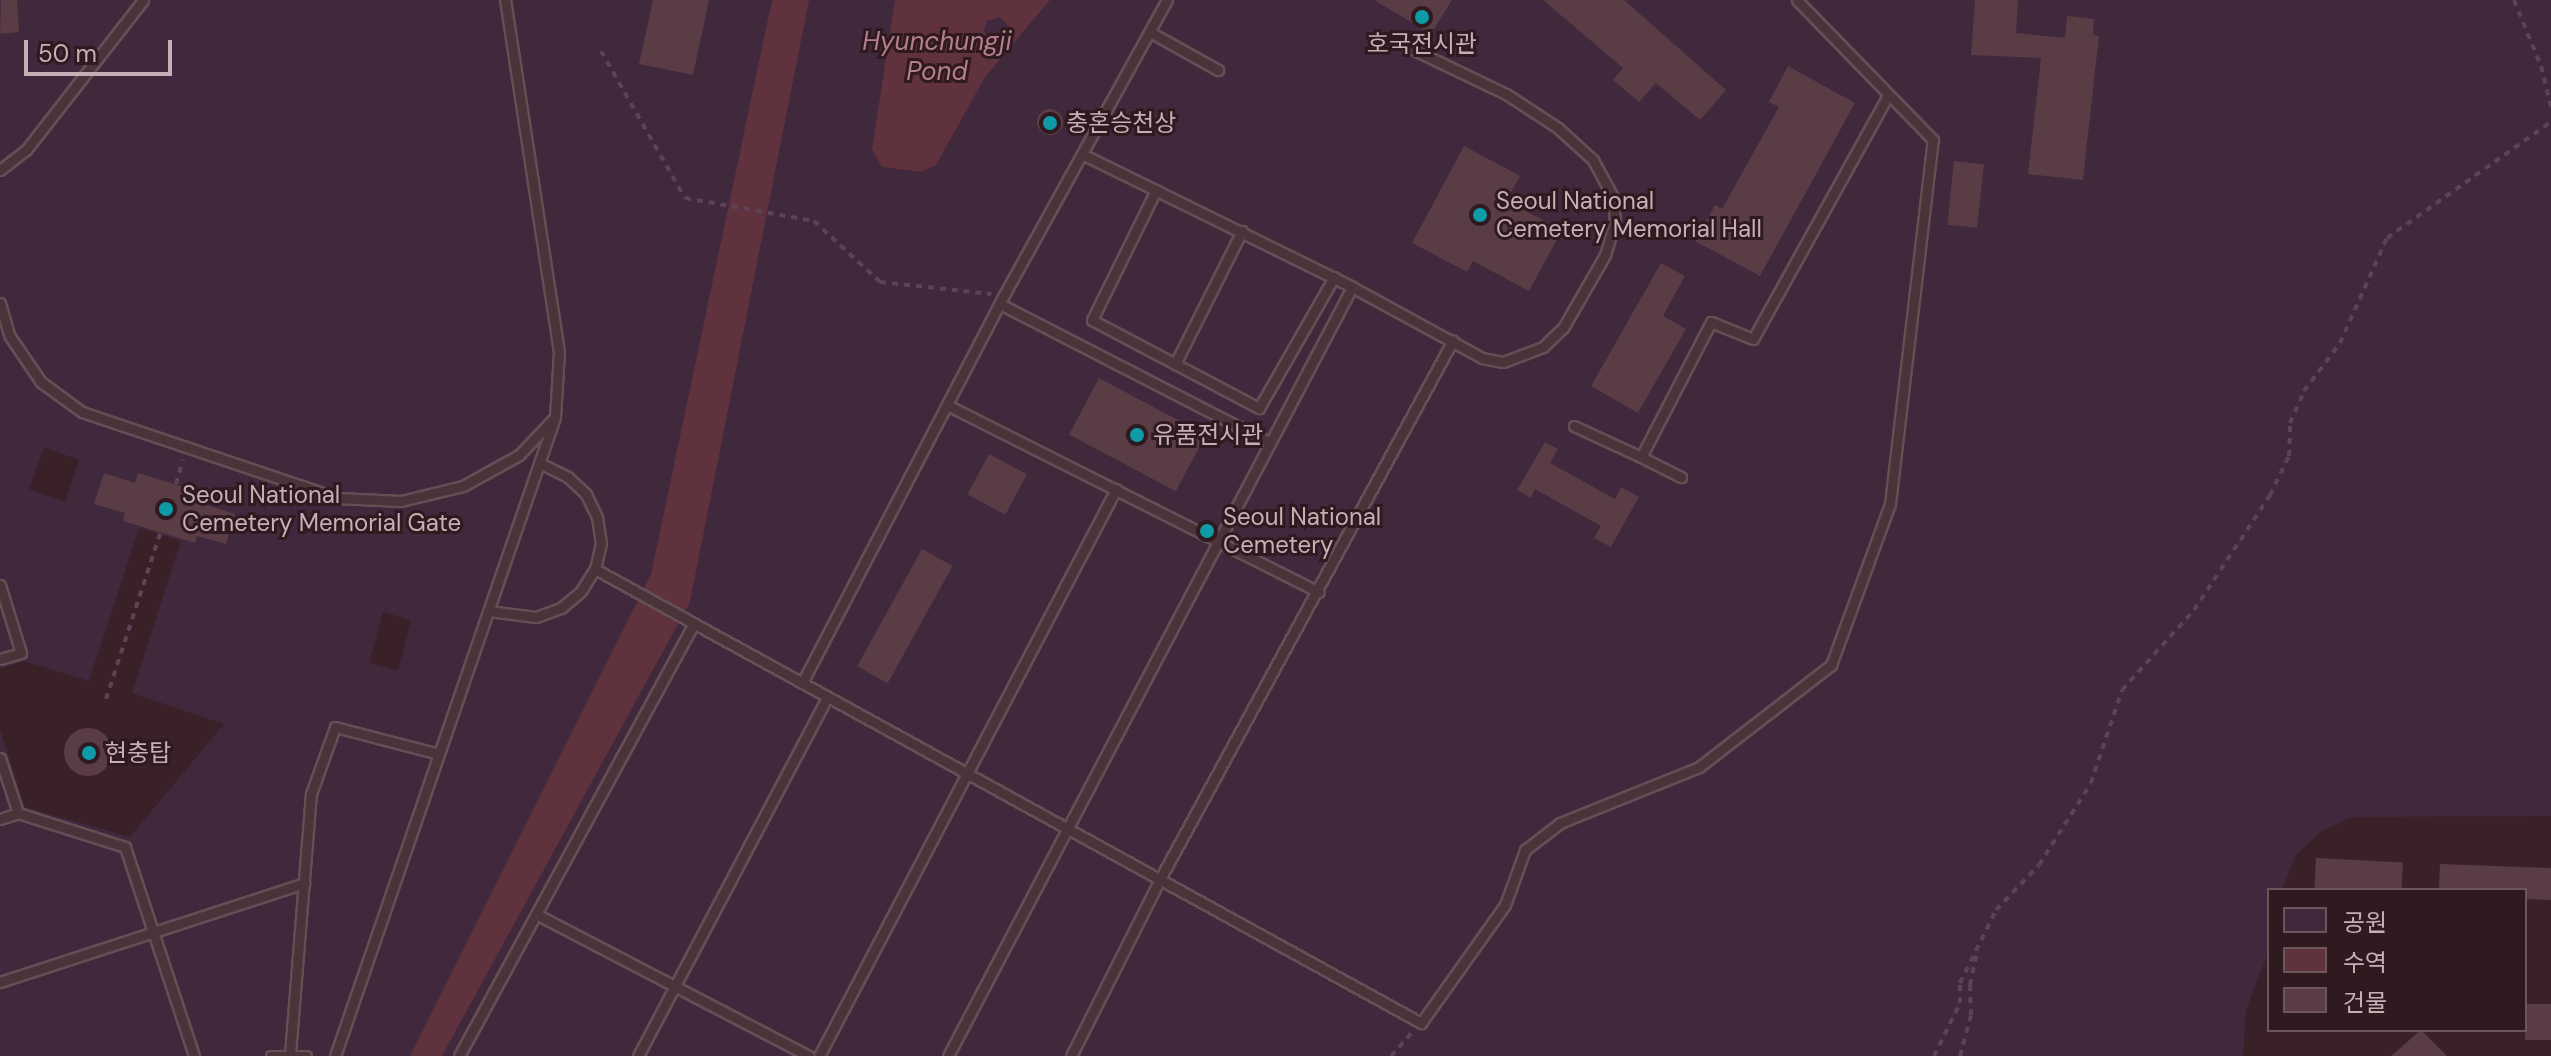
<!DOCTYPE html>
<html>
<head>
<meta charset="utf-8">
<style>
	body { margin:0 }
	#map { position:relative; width:2551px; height:1056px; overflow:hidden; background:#3a2128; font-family:"DM Sans","Noto Sans KR",sans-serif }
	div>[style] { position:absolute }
	.green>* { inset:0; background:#40283d }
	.water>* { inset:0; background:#60323e }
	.building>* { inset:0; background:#5a3c44; transform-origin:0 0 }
	.round { border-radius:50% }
	.path>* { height:4px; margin-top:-2px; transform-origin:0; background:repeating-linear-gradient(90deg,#5c4456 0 6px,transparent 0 12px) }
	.roads { filter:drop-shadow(2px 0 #654f55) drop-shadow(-2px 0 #654f55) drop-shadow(0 2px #654f55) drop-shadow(0 -2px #654f55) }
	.service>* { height:9px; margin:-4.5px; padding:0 4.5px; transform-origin:4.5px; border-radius:4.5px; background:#4a343a }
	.dots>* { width:22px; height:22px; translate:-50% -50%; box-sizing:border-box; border:4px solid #2f1a1f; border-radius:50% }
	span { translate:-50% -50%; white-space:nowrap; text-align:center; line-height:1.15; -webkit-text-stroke:6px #2f1a1f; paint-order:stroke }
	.poi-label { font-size:24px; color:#c7afb5 }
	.left { translate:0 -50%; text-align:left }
	.water-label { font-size:26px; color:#b47e8c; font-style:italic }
	.legend { position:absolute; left:2267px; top:888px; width:260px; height:144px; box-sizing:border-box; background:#2f1a1f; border:2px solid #6c565b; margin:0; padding:10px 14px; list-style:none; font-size:24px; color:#c7afb5 }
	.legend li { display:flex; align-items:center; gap:16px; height:40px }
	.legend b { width:40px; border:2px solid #6c565b }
	.scale { position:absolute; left:24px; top:40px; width:148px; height:36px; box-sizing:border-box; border:4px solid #c7afb5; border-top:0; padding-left:10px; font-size:24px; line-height:28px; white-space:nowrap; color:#c7afb5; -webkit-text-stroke:6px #2f1a1f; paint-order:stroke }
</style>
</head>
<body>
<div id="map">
	<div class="green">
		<div style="clip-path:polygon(evenodd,0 0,2551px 0,2551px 816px,2352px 817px,2320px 832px,2295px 856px,2282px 890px,2269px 890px,2269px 950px,2246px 1010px,2243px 1056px,0 1056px,0 729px,25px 807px,130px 837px,224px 724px,132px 693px,181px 541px,139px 528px,89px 681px,24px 661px,0 669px,0 0,44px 447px,79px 460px,65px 502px,29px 489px,44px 447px,0 0,383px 612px,411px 620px,398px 671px,369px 663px,383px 612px)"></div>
	</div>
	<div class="water">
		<div style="clip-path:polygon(772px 0,809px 0,690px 602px,442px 1056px,410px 1056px,651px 574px)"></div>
		<div style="clip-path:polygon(evenodd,895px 0,1050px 0,985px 77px,936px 165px,921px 172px,882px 167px,872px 149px,895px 0,1000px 17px,1012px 30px,1006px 42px,997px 45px,986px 38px,984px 29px,987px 21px,1000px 17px)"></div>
	</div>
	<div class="building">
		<div style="clip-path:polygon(1px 0,17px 0,19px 32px,0 34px)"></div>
		<div style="clip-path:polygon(653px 0,709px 0,693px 75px,639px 64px)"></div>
		<div style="clip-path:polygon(1374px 0,1452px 0,1431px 34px)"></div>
		<div style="clip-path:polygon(1543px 0,1624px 0,1726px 90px,1700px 120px,1656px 83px,1639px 102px,1613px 80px,1623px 68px)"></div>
		<div style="clip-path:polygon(1975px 0,2018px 0,2016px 33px,2065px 38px,2067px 16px,2094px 19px,2093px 35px,2099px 36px,2083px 180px,2028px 174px,2041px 58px,1971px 55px)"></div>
		<div style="clip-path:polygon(1788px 66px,1855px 103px,1760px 276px,1695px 241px,1715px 205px,1722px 209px,1779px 107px,1769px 102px)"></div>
		<div class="round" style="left:1037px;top:109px;width:26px;height:26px"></div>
		<div style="clip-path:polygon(1464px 146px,1520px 176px,1506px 201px,1562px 230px,1529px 291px,1473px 261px,1467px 272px,1412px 243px)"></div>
		<div style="left:1954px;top:161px;width:30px;height:64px;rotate:6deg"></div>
		<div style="clip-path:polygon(1661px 263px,1685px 276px,1663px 316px,1686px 329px,1638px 413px,1591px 386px)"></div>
		<div style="left:1099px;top:378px;width:121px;height:64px;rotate:28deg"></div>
		<div style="clip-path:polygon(1545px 442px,1558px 449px,1550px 463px,1615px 499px,1621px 487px,1639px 497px,1611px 547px,1594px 538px,1601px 526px,1535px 489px,1531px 498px,1517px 490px)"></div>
		<div style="left:989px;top:454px;width:43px;height:46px;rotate:28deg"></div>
		<div style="clip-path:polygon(104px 473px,135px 483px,138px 473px,210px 495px,207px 505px,235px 514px,226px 544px,197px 536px,195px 543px,123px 521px,125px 513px,94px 504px)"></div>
		<div style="left:922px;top:549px;width:35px;height:134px;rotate:29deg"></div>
		<div class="round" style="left:64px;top:728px;width:48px;height:48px"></div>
		<div style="left:2316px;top:858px;width:87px;height:32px;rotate:3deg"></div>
		<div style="clip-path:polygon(2440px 864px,2551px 868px,2551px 900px,2525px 899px,2525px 890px,2439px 890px)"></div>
		<div style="left:2525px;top:1004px;width:26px;height:36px"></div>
		<div style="clip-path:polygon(2421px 1030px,2447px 1056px,2391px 1056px)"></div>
	</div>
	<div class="path">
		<div style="left:2514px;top:0;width:71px;rotate:67.8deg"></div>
		<div style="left:2541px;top:66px;width:42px;rotate:76.3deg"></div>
		<div style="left:601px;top:51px;width:169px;rotate:60.3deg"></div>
		<div style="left:685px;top:198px;width:131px;rotate:10.1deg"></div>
		<div style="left:814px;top:221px;width:90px;rotate:42.7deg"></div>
		<div style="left:880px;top:282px;width:112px;rotate:6.2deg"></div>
		<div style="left:176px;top:484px;width:25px;rotate:-74deg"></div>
		<div style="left:106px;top:699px;width:174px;rotate:-71.9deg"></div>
		<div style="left:1391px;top:1056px;width:30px;rotate:-48deg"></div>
		<div style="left:1934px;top:1056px;width:59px;rotate:-63.9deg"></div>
		<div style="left:1960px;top:1003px;width:20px;rotate:-90deg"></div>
		<div style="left:1960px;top:983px;width:81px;rotate:-63.7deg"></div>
		<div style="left:1996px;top:910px;width:62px;rotate:-46.3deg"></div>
		<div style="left:2039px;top:865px;width:97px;rotate:-57.6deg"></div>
		<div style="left:2091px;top:783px;width:98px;rotate:-71.6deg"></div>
		<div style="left:2122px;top:690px;width:108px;rotate:-48deg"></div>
		<div style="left:2194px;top:610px;width:138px;rotate:-56.5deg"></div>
		<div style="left:2270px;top:495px;width:43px;rotate:-64deg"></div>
		<div style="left:2289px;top:456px;width:33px;rotate:-88deg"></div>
		<div style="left:2290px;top:423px;width:35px;rotate:-66deg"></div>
		<div style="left:2304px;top:391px;width:60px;rotate:-53.1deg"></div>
		<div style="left:2340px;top:343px;width:115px;rotate:-65.9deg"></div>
		<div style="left:2387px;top:238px;width:201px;rotate:-35.3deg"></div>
		<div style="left:1960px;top:1056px;width:42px;rotate:-75deg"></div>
		<div style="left:1971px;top:1015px;width:30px;rotate:-92deg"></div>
		<div style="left:1970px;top:985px;width:33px;rotate:-78deg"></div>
	</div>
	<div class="roads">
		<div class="service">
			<div style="left:1150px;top:32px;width:78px;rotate:29.2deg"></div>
			<div style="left:1082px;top:154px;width:301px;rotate:26.2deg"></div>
			<div style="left:0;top:170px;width:33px;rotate:-38deg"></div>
			<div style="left:26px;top:150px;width:190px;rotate:-52deg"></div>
			<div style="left:1156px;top:190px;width:145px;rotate:116.2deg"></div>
			<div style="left:1092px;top:320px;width:189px;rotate:27.8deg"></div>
			<div style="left:1259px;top:408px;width:151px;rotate:-60.2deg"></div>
			<div style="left:0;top:303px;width:33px;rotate:74deg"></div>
			<div style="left:9px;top:335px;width:57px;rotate:55.8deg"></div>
			<div style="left:41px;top:382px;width:51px;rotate:36.2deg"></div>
			<div style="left:82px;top:412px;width:269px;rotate:18.6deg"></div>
			<div style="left:337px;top:498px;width:64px;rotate:2.7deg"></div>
			<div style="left:401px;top:501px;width:64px;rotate:-13.6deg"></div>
			<div style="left:463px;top:486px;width:64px;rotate:-29deg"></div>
			<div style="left:519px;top:455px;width:52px;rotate:-46.5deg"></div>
			<div style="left:555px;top:417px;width:65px;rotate:-86.5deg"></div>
			<div style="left:559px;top:352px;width:356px;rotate:-98.7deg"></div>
			<div style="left:1000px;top:304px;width:304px;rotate:27.2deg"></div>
			<div style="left:1175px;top:364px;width:149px;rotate:-63.3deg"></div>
			<div style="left:947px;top:405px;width:416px;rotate:26.7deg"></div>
			<div style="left:1574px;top:426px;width:74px;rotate:24.8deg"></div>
			<div style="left:1641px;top:457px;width:152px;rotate:-62.6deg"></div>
			<div style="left:1711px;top:322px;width:45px;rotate:22deg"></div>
			<div style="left:1753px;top:339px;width:279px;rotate:-61deg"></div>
			<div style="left:1641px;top:457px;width:45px;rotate:26.6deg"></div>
			<div style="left:595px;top:569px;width:943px;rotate:28.79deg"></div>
			<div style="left:1421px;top:1023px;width:145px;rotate:-54.6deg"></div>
			<div style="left:1505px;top:905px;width:59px;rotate:-70deg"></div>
			<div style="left:1525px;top:850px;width:44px;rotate:-37.6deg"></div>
			<div style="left:1560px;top:823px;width:150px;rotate:-21.9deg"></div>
			<div style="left:1699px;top:767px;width:167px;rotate:-37.7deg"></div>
			<div style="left:1831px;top:665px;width:171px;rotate:-69.9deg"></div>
			<div style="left:1890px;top:504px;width:367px;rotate:-83.3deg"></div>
			<div style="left:1933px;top:140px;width:195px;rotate:-134.2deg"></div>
			<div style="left:0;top:585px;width:71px;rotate:72.8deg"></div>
			<div style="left:21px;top:653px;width:22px;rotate:164deg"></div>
			<div style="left:489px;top:611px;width:47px;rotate:7.3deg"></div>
			<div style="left:536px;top:617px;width:27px;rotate:-20deg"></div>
			<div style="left:561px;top:608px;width:26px;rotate:-40deg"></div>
			<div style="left:581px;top:591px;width:26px;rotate:-58deg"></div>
			<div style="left:595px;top:569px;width:27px;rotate:-77deg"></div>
			<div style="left:601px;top:543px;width:26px;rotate:-99deg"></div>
			<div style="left:597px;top:517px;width:25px;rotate:-116deg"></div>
			<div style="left:586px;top:494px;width:25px;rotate:-137deg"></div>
			<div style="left:568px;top:477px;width:32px;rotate:-154deg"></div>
			<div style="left:802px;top:683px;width:437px;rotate:-62.5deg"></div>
			<div style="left:1004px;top:295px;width:337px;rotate:-61.1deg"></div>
			<div style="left:0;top:758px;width:58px;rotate:71.9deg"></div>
			<div style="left:0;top:819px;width:19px;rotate:-18deg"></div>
			<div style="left:18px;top:813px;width:112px;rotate:17.6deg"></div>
			<div style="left:125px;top:847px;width:220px;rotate:71.7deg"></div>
			<div style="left:538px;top:915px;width:305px;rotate:27.5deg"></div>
			<div style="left:0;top:982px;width:320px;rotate:-18deg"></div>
			<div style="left:290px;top:1054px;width:261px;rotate:-85.4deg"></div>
			<div style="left:311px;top:794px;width:71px;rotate:-70.3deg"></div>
			<div style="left:335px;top:727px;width:107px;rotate:14.6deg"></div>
			<div style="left:271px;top:1056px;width:35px"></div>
			<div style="left:335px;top:1056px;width:673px;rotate:-71deg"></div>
			<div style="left:459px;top:1056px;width:492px;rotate:-61.5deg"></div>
			<div style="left:638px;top:1056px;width:406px;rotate:-62.2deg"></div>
			<div style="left:819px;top:1056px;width:640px;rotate:-62.35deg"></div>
			<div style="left:948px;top:1056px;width:869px;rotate:-62.28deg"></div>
			<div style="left:1352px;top:287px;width:148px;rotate:28.6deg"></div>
			<div style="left:1482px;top:358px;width:21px;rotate:11deg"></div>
			<div style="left:1503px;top:362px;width:43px;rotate:-20.6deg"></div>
			<div style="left:1543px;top:347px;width:28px;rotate:-44deg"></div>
			<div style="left:1563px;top:328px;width:84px;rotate:-60.1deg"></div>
			<div style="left:1605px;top:255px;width:34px;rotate:-73deg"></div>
			<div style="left:1615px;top:223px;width:26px;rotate:-94deg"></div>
			<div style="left:1613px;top:197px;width:42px;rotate:-118.4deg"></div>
			<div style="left:1593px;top:160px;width:47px;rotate:-137.6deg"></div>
			<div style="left:1558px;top:128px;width:62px;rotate:-146.8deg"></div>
			<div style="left:1506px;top:94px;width:109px;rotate:-154.4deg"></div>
			<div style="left:1071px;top:1056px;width:198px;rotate:-63.3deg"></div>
			<div style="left:1160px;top:879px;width:613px;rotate:-61.47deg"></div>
		</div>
	</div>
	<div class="dots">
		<div style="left:1422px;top:17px;background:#0f9aa8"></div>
		<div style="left:1050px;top:123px;background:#0f9aa8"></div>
		<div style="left:1480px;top:215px;background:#0f9aa8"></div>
		<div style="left:1137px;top:435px;background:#0f9aa8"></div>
		<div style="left:166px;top:509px;background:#0f9aa8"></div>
		<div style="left:1207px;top:531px;background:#0f9aa8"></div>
		<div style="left:89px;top:753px;background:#0f9aa8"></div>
	</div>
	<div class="poi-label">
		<span style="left:1422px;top:44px">호국전시관</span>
		<span class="left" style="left:1066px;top:123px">충혼승천상</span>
		<span class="left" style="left:1496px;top:215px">Seoul National<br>Cemetery Memorial Hall</span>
		<span class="left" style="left:1153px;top:435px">유품전시관</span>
		<span class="left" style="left:182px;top:509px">Seoul National<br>Cemetery Memorial Gate</span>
		<span class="left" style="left:1223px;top:531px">Seoul National<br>Cemetery</span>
		<span class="left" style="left:105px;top:753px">현충탑</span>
	</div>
	<div class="water-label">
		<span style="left:937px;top:57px">Hyunchungji<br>Pond</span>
	</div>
	<ul class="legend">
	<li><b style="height:22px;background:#40283d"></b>공원</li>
	<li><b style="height:22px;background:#60323e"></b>수역</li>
	<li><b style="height:22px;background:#5a3c44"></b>건물</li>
	</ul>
	<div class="scale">50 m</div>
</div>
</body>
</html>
